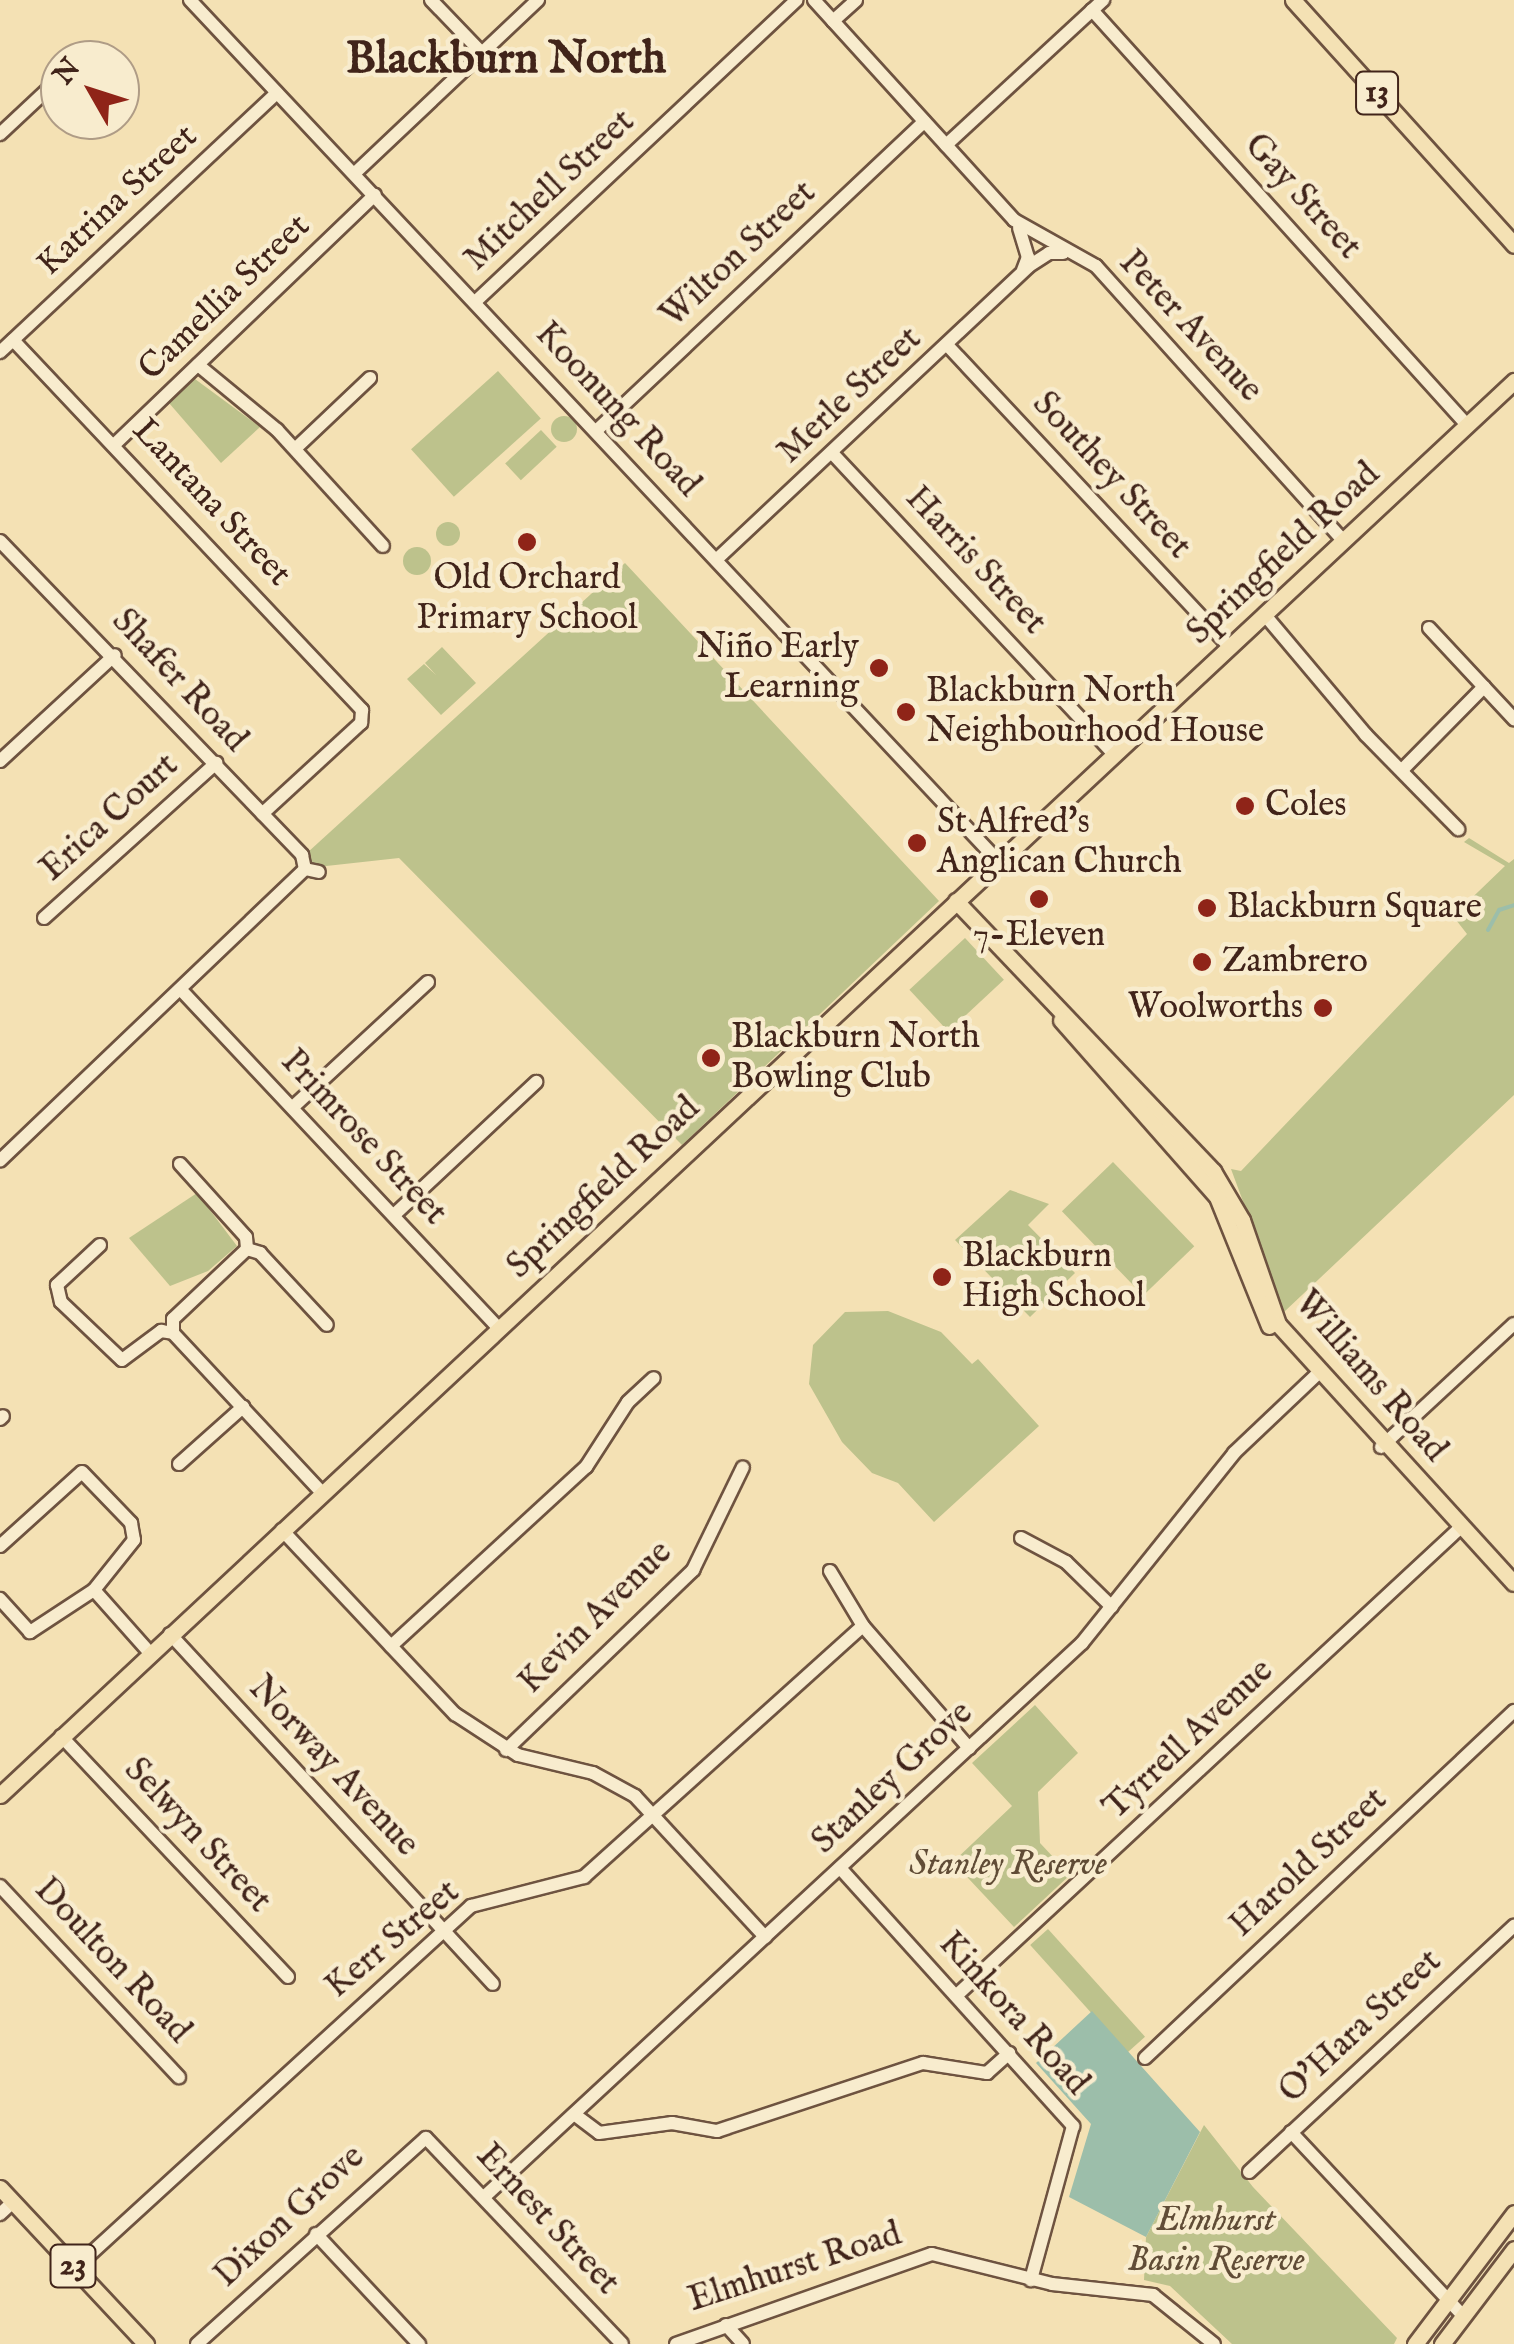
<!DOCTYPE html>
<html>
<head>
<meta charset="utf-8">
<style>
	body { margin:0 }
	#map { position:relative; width:1514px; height:2344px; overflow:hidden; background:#f4e1b4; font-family:"IM FELL English",serif }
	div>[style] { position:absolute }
	.green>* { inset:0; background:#bdc28c; transform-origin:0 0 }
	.round { border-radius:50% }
	.water>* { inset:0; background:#9cbeaa }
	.stream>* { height:4px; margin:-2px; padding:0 2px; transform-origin:2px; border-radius:2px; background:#9cbeaa }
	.roads { filter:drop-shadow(2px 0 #6e5340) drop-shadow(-2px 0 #6e5340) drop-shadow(0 2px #6e5340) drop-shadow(0 -2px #6e5340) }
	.minor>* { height:12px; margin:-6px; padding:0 6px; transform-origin:6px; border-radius:6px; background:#f8ecce }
	.major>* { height:15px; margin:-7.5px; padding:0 7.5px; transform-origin:7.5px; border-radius:7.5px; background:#f4e1b4 }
	.dots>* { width:28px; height:28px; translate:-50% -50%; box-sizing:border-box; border:5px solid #f8ecce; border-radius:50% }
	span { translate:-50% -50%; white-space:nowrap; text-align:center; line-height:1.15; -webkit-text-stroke:9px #f8ecce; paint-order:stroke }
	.shield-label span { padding:2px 8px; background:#f8ecce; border:2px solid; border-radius:8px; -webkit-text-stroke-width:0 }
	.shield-label { font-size:32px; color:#41241a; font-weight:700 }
	.street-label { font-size:35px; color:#41241a }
	.poi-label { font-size:35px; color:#41241a }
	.right { translate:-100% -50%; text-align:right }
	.left { translate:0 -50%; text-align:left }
	.park-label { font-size:35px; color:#604c36; font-style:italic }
	.district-label { font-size:45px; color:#41241a; font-weight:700 }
	.north { position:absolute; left:40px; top:40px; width:100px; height:100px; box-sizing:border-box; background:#f8ecce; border:2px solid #af9c86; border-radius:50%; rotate:309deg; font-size:28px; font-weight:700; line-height:40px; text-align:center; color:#41241a }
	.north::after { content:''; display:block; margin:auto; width:35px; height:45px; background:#8f2418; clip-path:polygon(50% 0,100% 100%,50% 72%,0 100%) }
</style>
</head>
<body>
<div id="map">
	<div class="green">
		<div style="left:498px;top:371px;width:64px;height:117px;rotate:48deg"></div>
		<div style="clip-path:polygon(195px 379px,260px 427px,221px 463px,169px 403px)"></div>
		<div class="round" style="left:551px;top:416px;width:26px;height:26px"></div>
		<div style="left:541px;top:430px;width:23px;height:49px;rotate:47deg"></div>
		<div class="round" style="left:436px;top:522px;width:24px;height:24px"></div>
		<div class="round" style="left:403px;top:547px;width:28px;height:28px"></div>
		<div style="clip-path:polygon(625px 563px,939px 901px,682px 1145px,399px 858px,308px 868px,307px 853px)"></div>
		<div style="clip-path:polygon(442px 647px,476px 683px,441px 715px,407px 679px,424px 664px,436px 675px,425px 663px)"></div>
		<div style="clip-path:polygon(1469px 838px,1509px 863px,1514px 859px,1514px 1095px,1284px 1312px,1231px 1169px,1241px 1171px,1467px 934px,1453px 916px,1505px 866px,1464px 842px)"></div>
		<div style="left:965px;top:938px;width:57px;height:76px;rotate:47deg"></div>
		<div style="left:1113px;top:1162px;width:117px;height:71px;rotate:46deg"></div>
		<div style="clip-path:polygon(1010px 1190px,1049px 1204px,1028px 1225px,1075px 1273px,1030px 1317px,955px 1240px)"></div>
		<div style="clip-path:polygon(197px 1193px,237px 1246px,208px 1271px,170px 1286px,129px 1238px)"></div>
		<div style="clip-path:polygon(888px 1311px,941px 1332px,972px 1364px,978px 1359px,1039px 1426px,934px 1522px,898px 1483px,872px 1473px,842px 1442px,809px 1384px,813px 1345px,845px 1312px)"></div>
		<div style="clip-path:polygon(1035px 1705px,1078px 1753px,1038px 1792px,1040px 1843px,1070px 1875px,1014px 1927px,953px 1862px,1012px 1806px,972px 1763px)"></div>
		<div style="left:1048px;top:1929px;width:145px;height:24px;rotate:48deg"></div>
		<div style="clip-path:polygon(1204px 2125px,1253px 2187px,1397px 2338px,1394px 2344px,1232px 2344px,1170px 2286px,1144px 2280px,1146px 2237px)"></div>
	</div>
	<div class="water">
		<div style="clip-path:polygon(1092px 2011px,1200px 2132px,1146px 2237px,1069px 2197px,1091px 2124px,1036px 2063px)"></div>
	</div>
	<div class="stream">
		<div style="left:1488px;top:930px;width:23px;rotate:-61deg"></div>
		<div style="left:1499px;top:910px;width:16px;rotate:-18deg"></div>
	</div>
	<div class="roads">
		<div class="minor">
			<div style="left:190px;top:0;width:1181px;rotate:46.82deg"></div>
			<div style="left:431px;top:0;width:74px;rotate:46.1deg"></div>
			<div style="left:814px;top:0;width:297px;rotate:47.7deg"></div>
			<div style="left:1014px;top:220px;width:94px;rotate:29.3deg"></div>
			<div style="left:1096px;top:266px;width:369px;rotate:48deg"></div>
			<div style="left:1092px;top:10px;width:559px;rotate:47.9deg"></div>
			<div style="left:833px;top:21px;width:31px;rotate:-42deg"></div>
			<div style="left:0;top:134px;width:82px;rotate:-43deg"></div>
			<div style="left:946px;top:145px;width:214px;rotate:-42.7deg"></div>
			<div style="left:355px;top:173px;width:252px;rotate:-43.4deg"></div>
			<div style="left:1019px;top:228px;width:30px;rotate:73deg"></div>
			<div style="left:1028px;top:257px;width:14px;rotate:111deg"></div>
			<div style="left:475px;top:302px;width:441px;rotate:-43.2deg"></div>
			<div style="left:13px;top:340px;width:509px;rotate:46.67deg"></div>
			<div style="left:362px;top:710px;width:13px;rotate:94deg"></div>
			<div style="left:361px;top:723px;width:134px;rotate:137.4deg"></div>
			<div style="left:948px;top:346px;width:411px;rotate:46.9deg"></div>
			<div style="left:0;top:352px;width:379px;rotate:-43.1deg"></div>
			<div style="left:198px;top:365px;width:102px;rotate:39.4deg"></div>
			<div style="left:277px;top:430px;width:157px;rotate:47.6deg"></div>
			<div style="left:596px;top:431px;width:451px;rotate:-43.3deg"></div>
			<div style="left:115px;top:444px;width:360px;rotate:-43.8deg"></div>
			<div style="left:296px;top:448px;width:102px;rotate:-43.4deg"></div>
			<div style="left:833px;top:454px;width:411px;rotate:46.9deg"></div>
			<div style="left:0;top:541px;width:436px;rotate:46.1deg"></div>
			<div style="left:302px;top:855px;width:14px;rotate:78deg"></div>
			<div style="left:305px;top:869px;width:422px;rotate:136.3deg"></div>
			<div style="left:716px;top:560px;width:429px;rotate:-43.2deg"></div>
			<div style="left:1029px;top:266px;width:24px;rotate:-33deg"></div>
			<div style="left:1049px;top:253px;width:14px"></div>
			<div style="left:1264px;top:614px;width:158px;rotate:49.9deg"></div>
			<div style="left:1366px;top:735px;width:132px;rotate:45.6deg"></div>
			<div style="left:1429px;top:628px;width:125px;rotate:47deg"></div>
			<div style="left:0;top:761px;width:156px;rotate:-42.7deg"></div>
			<div style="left:1404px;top:768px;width:114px;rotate:-45.4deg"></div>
			<div style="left:305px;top:869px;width:14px;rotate:12deg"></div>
			<div style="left:44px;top:918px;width:232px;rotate:-42deg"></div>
			<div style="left:182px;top:991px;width:463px;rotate:46.8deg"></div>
			<div style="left:293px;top:1107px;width:184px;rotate:-42.8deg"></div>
			<div style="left:180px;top:1164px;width:98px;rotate:47.9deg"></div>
			<div style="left:246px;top:1237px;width:12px;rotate:85deg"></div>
			<div style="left:247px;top:1249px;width:14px;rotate:17deg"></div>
			<div style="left:260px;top:1253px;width:98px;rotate:47.1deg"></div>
			<div style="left:394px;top:1215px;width:195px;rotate:-43.1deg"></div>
			<div style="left:100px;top:1245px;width:59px;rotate:137.1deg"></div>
			<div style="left:57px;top:1285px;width:17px;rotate:77deg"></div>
			<div style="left:61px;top:1302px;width:84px;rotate:43.6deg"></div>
			<div style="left:122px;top:1360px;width:49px;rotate:-36.6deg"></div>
			<div style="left:161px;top:1331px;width:12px;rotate:9deg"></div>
			<div style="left:247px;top:1249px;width:102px;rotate:136.6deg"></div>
			<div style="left:173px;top:1319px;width:14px;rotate:90deg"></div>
			<div style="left:173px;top:1333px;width:219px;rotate:47deg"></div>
			<div style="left:0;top:1419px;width:4px;rotate:-45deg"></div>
			<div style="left:1381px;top:1447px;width:181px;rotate:-42.8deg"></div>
			<div style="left:179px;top:1464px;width:86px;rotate:-41.7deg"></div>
			<div style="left:282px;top:1530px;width:253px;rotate:46.8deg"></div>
			<div style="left:455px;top:1714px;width:75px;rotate:33.1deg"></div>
			<div style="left:518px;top:1755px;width:77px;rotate:13.5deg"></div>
			<div style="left:593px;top:1773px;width:48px;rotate:28.7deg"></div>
			<div style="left:635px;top:1796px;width:192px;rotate:47.3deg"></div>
			<div style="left:1021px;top:1538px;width:51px;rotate:28.1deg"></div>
			<div style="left:1066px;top:1562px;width:64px;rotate:44.4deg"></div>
			<div style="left:0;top:1546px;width:110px;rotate:-42.1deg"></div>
			<div style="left:82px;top:1472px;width:71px;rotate:46.1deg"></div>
			<div style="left:131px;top:1523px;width:17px;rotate:80deg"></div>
			<div style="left:134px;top:1540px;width:64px;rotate:128.7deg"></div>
			<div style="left:94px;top:1590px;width:77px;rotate:146.7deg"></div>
			<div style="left:30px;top:1632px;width:45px;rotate:-132.3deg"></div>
			<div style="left:830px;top:1571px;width:64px;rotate:59deg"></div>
			<div style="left:863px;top:1626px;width:162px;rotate:49deg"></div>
			<div style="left:94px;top:1590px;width:84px;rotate:48.4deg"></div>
			<div style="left:170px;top:1634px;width:476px;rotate:47.3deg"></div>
			<div style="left:391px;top:1646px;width:265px;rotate:-42.6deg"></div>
			<div style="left:586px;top:1467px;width:77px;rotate:-57.1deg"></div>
			<div style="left:628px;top:1402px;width:35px;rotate:-43deg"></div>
			<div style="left:61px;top:1736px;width:331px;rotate:46.7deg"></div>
			<div style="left:506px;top:1750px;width:260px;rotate:-43.9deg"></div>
			<div style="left:693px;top:1570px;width:114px;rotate:-64.1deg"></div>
			<div style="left:840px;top:1868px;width:348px;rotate:47.9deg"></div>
			<div style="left:1073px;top:2126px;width:160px;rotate:105.3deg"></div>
			<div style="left:0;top:1886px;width:262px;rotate:46.9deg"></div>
			<div style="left:957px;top:1995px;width:688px;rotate:-42.88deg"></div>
			<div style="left:1145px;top:2058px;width:507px;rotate:-43.24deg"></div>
			<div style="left:574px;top:2114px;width:31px;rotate:37deg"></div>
			<div style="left:599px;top:2133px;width:74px;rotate:-7.8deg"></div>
			<div style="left:672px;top:2123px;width:46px;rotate:10.1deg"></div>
			<div style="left:717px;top:2131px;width:217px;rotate:-18.3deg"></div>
			<div style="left:923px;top:2063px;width:65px;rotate:8.9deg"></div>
			<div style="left:987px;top:2073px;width:30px;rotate:-42deg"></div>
			<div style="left:1291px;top:2132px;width:252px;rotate:46.9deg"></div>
			<div style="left:1249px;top:2172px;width:362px;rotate:-42.9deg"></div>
			<div style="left:484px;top:2197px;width:815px;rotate:-42.81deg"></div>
			<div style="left:1082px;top:1643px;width:243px;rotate:-51.3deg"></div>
			<div style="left:1234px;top:1453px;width:112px;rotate:-43.5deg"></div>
			<div style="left:0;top:2214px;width:18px;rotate:-43deg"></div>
			<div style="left:316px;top:2234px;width:151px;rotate:46.9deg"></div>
			<div style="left:75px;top:2268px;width:537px;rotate:-42.43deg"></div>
			<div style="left:471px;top:1906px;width:117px;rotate:-14.4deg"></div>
			<div style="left:584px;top:1877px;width:375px;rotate:-42deg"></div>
			<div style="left:726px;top:2325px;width:25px;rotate:48deg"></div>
			<div style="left:197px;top:2344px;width:308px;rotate:-42deg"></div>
			<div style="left:426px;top:2138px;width:284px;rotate:46.4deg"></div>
			<div style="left:676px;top:2344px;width:271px;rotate:-19.4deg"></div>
			<div style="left:932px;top:2254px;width:124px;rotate:14deg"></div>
			<div style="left:1052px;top:2284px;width:102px;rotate:6.2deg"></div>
			<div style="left:1153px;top:2295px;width:78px;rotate:38.8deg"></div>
		</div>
		<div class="major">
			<div style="left:1293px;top:0;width:330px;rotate:47.9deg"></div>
			<div style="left:956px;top:901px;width:373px;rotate:46.4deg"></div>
			<div style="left:1213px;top:1171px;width:57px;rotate:59.4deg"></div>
			<div style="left:1242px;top:1220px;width:110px;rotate:70.9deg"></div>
			<div style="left:1278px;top:1324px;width:350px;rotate:47.7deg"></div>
			<div style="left:1061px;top:1020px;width:236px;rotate:48.6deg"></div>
			<div style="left:1217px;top:1197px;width:139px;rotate:68deg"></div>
			<div style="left:0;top:1795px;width:2072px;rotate:-43.04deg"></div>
			<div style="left:0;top:2188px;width:214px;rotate:46.9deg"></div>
			<div style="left:1415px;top:2344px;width:164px;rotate:-52.9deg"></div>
			<div style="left:1442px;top:2344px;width:119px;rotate:-52.8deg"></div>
		</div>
	</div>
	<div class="dots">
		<div style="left:527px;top:542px;background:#8f2418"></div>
		<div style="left:879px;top:668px;background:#8f2418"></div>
		<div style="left:906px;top:712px;background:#8f2418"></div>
		<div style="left:1245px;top:806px;background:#8f2418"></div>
		<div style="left:917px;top:843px;background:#8f2418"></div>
		<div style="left:1039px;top:899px;background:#8f2418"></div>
		<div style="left:1207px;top:908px;background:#8f2418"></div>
		<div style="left:1202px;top:962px;background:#8f2418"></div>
		<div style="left:1323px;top:1008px;background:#8f2418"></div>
		<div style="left:711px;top:1058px;background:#8f2418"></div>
		<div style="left:942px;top:1277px;background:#8f2418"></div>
	</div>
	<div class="shield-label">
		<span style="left:1377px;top:93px">13</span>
		<span style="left:73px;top:2266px">23</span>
	</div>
	<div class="street-label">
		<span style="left:550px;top:191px;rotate:-43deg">Mitchell Street</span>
		<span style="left:1302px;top:197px;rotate:48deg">Gay Street</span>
		<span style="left:118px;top:201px;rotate:-43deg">Katrina Street</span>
		<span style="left:739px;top:255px;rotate:-43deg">Wilton Street</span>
		<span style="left:225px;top:298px;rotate:-44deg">Camellia Street</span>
		<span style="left:1190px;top:327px;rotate:47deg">Peter Avenue</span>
		<span style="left:850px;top:396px;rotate:-43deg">Merle Street</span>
		<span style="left:617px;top:410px;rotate:47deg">Koonung Road</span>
		<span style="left:1111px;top:476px;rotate:47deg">Southey Street</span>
		<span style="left:211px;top:503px;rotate:47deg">Lantana Street</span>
		<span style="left:1284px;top:554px;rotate:-43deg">Springfield Road</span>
		<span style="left:975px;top:561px;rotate:47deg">Harris Street</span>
		<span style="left:179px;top:681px;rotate:47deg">Shafer Road</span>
		<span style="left:110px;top:818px;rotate:-42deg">Erica Court</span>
		<span style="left:363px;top:1138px;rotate:47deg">Primrose Street</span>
		<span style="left:604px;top:1188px;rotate:-43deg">Springfield Road</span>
		<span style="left:1370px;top:1377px;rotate:49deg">Williams Road</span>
		<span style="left:596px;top:1618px;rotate:-45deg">Kevin Avenue</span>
		<span style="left:1189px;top:1740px;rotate:-43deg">Tyrrell Avenue</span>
		<span style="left:333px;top:1767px;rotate:47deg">Norway Avenue</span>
		<span style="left:893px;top:1778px;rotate:-43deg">Stanley Grove</span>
		<span style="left:197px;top:1836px;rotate:47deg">Selwyn Street</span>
		<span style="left:1309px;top:1863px;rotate:-43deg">Harold Street</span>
		<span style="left:393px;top:1940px;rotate:-40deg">Kerr Street</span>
		<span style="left:112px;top:1961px;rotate:47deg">Doulton Road</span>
		<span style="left:1013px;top:2014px;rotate:48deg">Kinkora Road</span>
		<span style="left:1361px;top:2027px;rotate:-43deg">O'Hara Street</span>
		<span style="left:290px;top:2217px;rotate:-43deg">Dixon Grove</span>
		<span style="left:547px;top:2220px;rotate:47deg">Ernest Street</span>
		<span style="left:795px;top:2268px;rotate:-18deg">Elmhurst Road</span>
	</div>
	<div class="poi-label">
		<span style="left:527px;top:599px">Old Orchard<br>Primary School</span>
		<span class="right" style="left:859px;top:668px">Niño Early<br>Learning</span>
		<span class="left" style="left:926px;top:712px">Blackburn North<br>Neighbourhood House</span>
		<span class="left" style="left:1265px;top:806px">Coles</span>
		<span class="left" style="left:937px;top:843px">St Alfred's<br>Anglican Church</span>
		<span class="left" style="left:1227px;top:908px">Blackburn Square</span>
		<span style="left:1039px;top:936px">7-Eleven</span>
		<span class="left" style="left:1222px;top:962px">Zambrero</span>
		<span class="right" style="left:1303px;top:1008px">Woolworths</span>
		<span class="left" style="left:731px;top:1058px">Blackburn North<br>Bowling Club</span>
		<span class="left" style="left:962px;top:1277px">Blackburn<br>High School</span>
	</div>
	<div class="park-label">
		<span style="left:1008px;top:1865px">Stanley Reserve</span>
		<span style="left:1216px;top:2241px">Elmhurst<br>Basin Reserve</span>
	</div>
	<div class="district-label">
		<span style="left:506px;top:60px">Blackburn North</span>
	</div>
	<div class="north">N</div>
</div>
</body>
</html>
